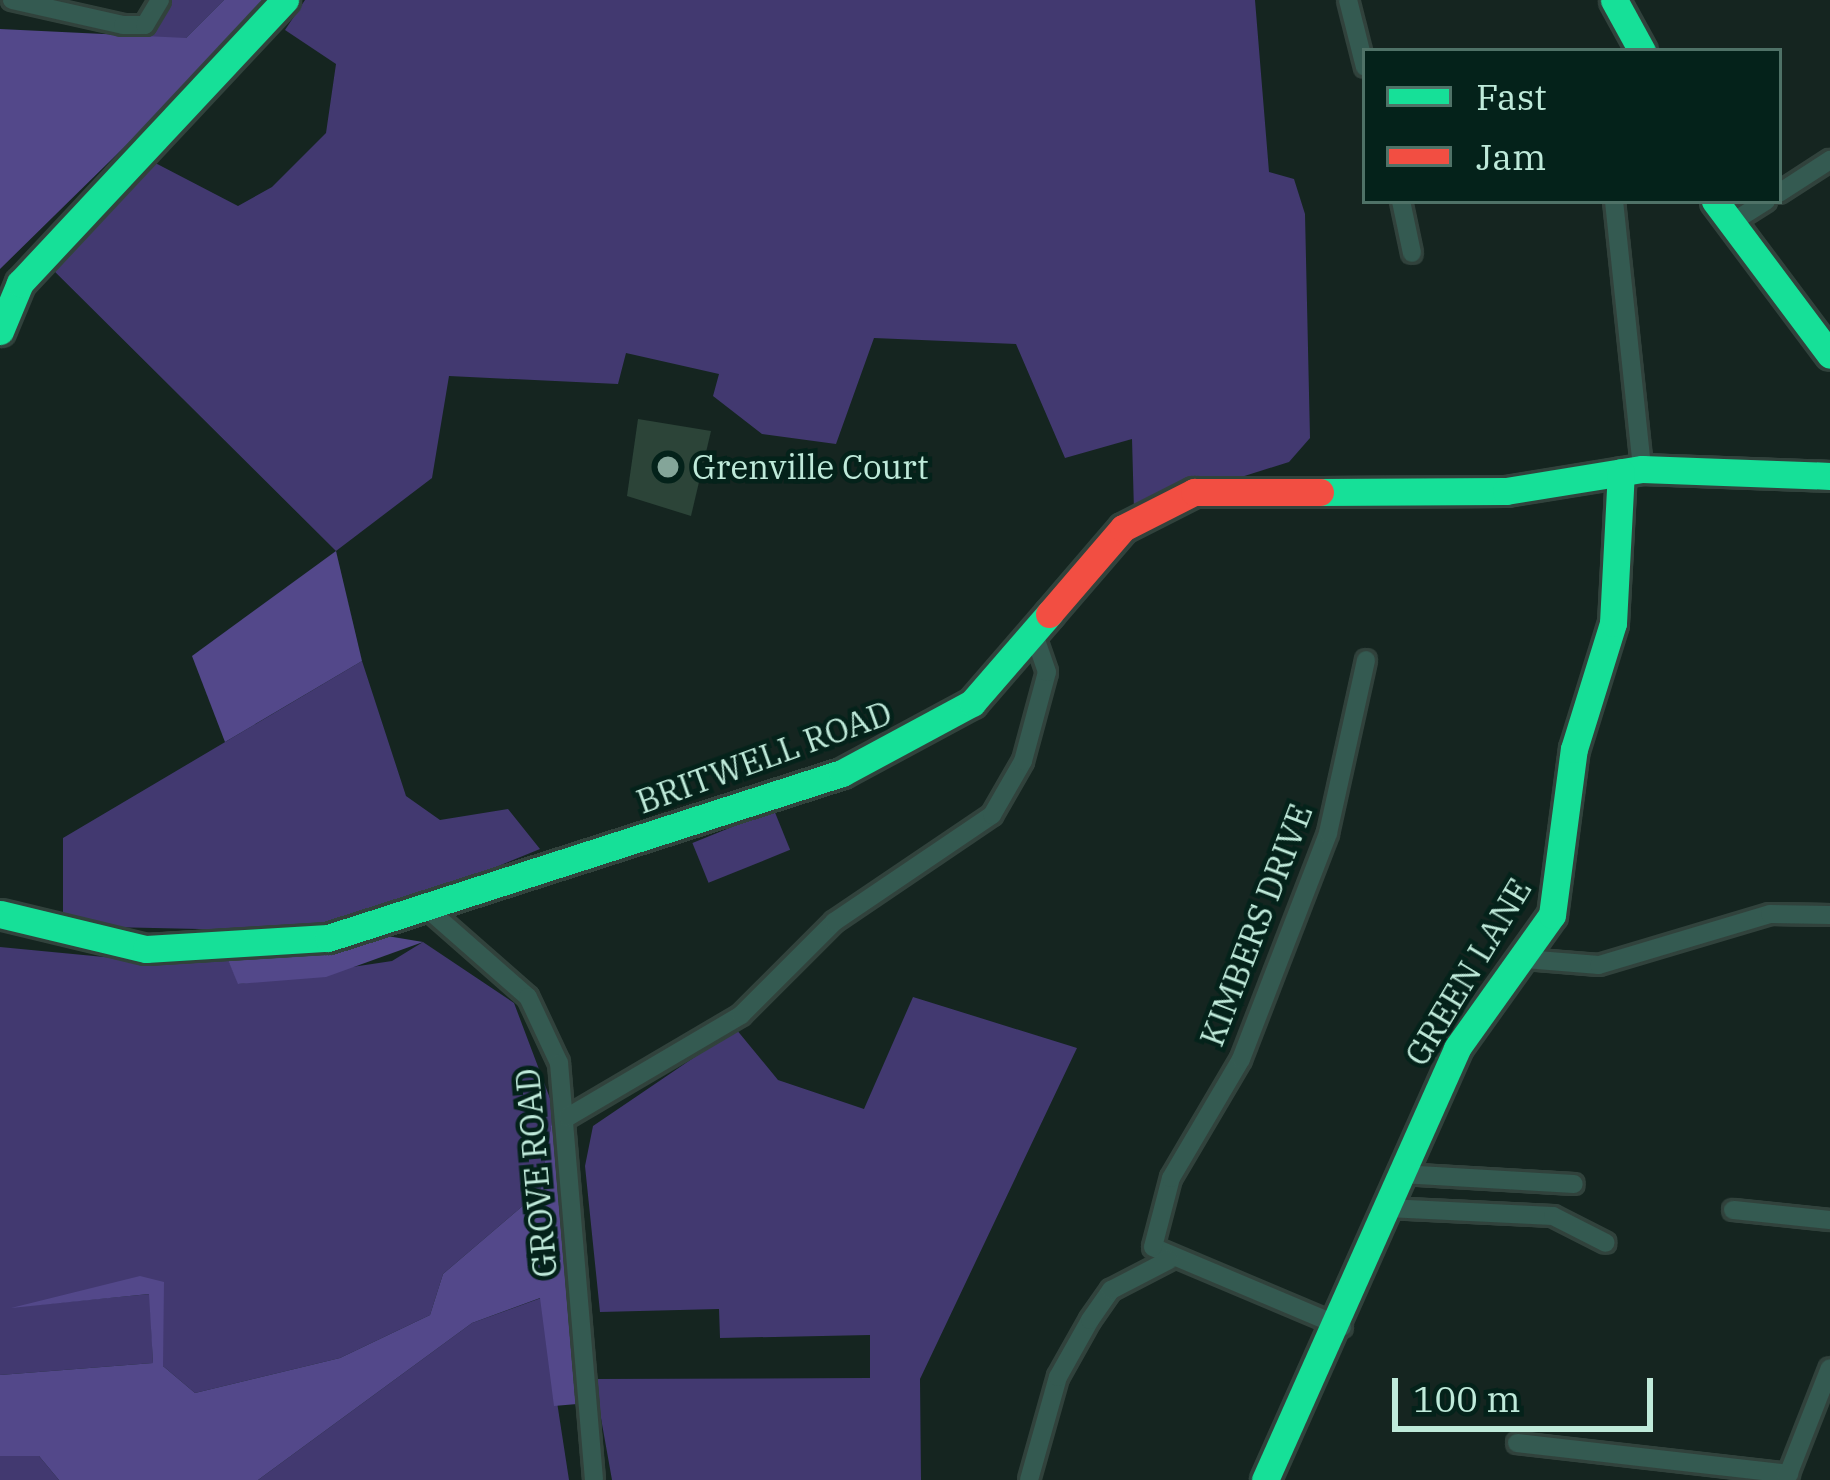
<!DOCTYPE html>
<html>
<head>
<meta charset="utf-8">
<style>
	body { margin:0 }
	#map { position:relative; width:1830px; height:1480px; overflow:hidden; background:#152520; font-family:"IBM Plex Serif",serif }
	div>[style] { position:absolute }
	.green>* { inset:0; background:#423970; transform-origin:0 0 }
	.forest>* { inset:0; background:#53488a }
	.building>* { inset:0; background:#2c4438 }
	.roads { filter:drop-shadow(3px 0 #31423c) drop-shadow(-3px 0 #31423c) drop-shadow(0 3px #31423c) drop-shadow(0 -3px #31423c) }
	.street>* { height:18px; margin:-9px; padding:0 9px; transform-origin:9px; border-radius:9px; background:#345a51 }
	.fast>* { height:27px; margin:-13.5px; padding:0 13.5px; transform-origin:13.5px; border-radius:13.5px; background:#16e098 }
	.jam>* { height:27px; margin:-13.5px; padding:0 13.5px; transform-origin:13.5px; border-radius:13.5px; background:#f24e42 }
	.dots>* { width:33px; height:33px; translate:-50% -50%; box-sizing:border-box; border:6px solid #04221a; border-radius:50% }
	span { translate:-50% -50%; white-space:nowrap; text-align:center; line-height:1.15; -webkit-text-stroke:9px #04221a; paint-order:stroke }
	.poi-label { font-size:33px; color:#bfeada }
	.left { translate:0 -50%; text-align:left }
	.street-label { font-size:33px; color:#bfeada }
	.legend { position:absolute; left:1362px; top:48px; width:420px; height:156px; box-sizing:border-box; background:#04221a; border:3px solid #4f7267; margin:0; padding:15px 21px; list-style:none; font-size:36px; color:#bfeada }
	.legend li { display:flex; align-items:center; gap:24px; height:60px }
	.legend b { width:60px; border:3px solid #4f7267 }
	.scale { position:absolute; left:1392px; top:1378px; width:261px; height:54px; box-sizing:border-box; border:6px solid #bfeada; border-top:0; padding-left:15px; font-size:36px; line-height:42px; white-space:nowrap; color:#bfeada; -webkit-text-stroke:9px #04221a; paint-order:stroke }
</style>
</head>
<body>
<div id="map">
	<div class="green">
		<div style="clip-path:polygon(161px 0,224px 0,186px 38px,140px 39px)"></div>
		<div style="clip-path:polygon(305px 0,1255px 0,1269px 172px,1294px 179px,1305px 214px,1310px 438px,1289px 462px,1134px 511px,1132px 439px,1065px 458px,1016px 344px,874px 338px,836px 444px,762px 434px,713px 396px,719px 374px,626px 353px,618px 384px,449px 376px,432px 478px,336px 551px,35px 252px,138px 154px,238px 206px,272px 187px,326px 133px,336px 64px,285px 30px)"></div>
		<div style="clip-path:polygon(362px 661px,406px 796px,440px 820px,508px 809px,540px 849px,402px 905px,289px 931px,63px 926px,63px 838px)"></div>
		<div style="left:774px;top:810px;width:43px;height:88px;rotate:68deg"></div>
		<div style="clip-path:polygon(423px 942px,514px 1003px,554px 1109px,540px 1191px,443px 1274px,430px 1315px,340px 1358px,195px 1393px,163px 1366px,163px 1282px,23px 1306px,150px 1294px,153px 1363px,0 1375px,0 947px,177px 964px,227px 958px,239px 984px,392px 961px)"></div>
		<div style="clip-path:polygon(913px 997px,1077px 1048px,920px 1379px,921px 1480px,612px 1480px,594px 1379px,870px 1378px,870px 1335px,720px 1338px,719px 1309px,600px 1312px,585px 1166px,593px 1126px,736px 1029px,778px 1080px,864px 1109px)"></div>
		<div style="clip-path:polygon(541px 1298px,569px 1480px,258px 1480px,472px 1323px)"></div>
		<div style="clip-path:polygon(0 1456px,39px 1456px,59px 1480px,0 1480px)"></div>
	</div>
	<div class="forest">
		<div style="clip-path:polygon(224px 0,274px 0,0 269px,0 29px,186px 38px)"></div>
		<div style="clip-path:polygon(336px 551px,362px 661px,225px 742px,192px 656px)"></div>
		<div style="clip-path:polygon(381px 935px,423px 942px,326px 977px,238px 984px,227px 958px)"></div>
		<div style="clip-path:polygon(554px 1109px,577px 1404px,554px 1406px,540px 1298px,472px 1323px,258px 1480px,59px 1480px,39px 1456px,0 1456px,0 1375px,153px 1363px,149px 1294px,11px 1308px,140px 1276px,164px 1282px,163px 1366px,195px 1393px,340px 1358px,430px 1315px,443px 1274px,540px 1191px)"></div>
	</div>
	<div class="building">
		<div style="clip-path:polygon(638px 419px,711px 431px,691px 516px,627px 496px)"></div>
	</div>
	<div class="roads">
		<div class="street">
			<div style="left:12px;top:0;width:114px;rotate:12.7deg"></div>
			<div style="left:123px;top:25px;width:22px"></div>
			<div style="left:145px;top:25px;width:29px;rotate:-59deg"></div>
			<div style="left:1348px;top:0;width:69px;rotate:75.8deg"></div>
			<div style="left:1779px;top:193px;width:61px;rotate:-32.9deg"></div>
			<div style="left:1401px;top:201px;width:53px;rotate:78.1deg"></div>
			<div style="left:1614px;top:201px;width:269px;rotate:84deg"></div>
			<div style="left:1728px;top:225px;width:45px;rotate:-32.3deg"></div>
			<div style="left:430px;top:911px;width:130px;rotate:41.3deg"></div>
			<div style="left:528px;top:997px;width:73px;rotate:64.8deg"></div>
			<div style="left:559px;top:1063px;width:418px;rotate:85.2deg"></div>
			<div style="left:1525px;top:959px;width:74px;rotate:4.6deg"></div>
			<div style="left:1599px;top:965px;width:178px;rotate:-16.6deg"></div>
			<div style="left:1770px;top:914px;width:60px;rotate:1deg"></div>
			<div style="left:568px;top:1117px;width:201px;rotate:-30.5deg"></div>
			<div style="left:741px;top:1015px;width:132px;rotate:-45deg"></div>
			<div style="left:834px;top:922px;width:191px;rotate:-34.1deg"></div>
			<div style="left:992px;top:815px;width:62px;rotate:-60.1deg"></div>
			<div style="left:1023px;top:761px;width:92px;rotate:-74.9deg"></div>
			<div style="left:1047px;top:672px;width:34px;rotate:-109deg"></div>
			<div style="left:1401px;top:1174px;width:173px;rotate:3.3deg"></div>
			<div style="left:1387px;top:1208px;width:166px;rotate:2.8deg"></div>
			<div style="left:1553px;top:1216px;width:59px;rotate:27deg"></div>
			<div style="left:1733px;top:1210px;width:98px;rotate:5.9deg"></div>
			<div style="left:1342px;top:1327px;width:205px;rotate:-157.1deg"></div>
			<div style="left:1153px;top:1247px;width:71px;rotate:-75.4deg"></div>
			<div style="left:1171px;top:1178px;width:138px;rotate:-59.5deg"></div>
			<div style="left:1241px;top:1059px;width:242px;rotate:-68.9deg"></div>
			<div style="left:1328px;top:833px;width:177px;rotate:-77.6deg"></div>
			<div style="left:1517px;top:1443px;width:274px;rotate:6.5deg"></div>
			<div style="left:1029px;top:1480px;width:107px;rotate:-74.3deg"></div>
			<div style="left:1058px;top:1377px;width:65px;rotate:-60.7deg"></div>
			<div style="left:1090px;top:1320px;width:37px;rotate:-55deg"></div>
			<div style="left:1111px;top:1290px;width:65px;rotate:-27.3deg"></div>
			<div style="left:1786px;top:1480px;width:120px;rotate:-68.6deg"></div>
		</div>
		<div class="fast">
			<div style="left:1614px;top:0;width:58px;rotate:61.2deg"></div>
			<div style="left:1715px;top:201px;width:192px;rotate:53.2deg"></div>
			<div style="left:0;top:331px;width:52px;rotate:-67.4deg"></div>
			<div style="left:20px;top:283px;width:388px;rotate:-46.9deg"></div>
			<div style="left:1320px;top:492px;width:186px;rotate:-0.3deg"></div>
			<div style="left:1506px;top:491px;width:138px;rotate:-9.2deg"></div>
			<div style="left:1642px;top:469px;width:188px;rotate:2.1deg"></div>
			<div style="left:0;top:914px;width:150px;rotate:13.5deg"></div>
			<div style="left:146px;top:949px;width:182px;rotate:-3.5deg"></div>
			<div style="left:328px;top:938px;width:540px;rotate:-17.8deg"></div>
			<div style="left:842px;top:773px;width:148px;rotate:-28.3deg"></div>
			<div style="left:972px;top:703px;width:118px;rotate:-49.1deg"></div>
			<div style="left:1265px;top:1480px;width:473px;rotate:-66deg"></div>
			<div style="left:1457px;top:1048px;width:163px;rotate:-54.5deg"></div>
			<div style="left:1552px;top:915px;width:167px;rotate:-82.5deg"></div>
			<div style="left:1574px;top:749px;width:132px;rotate:-72.8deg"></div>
			<div style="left:1613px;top:623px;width:151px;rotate:-87deg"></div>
		</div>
		<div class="jam">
			<div style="left:1049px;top:614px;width:113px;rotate:-49.3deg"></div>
			<div style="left:1123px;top:528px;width:80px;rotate:-26.9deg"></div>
			<div style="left:1194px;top:492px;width:126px"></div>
		</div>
	</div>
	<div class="dots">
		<div style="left:668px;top:467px;background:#84a599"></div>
	</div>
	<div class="poi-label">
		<span class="left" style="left:692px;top:467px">Grenville Court</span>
	</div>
	<div class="street-label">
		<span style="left:764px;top:757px;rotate:-20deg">BRITWELL ROAD</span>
		<span style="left:1256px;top:925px;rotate:-69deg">KIMBERS DRIVE</span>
		<span style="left:1468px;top:972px;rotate:-59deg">GREEN LANE</span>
		<span style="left:536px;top:1173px;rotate:-95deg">GROVE ROAD</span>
	</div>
	<ul class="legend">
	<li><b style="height:15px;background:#16e098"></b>Fast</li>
	<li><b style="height:15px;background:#f24e42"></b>Jam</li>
	</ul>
	<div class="scale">100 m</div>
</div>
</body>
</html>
